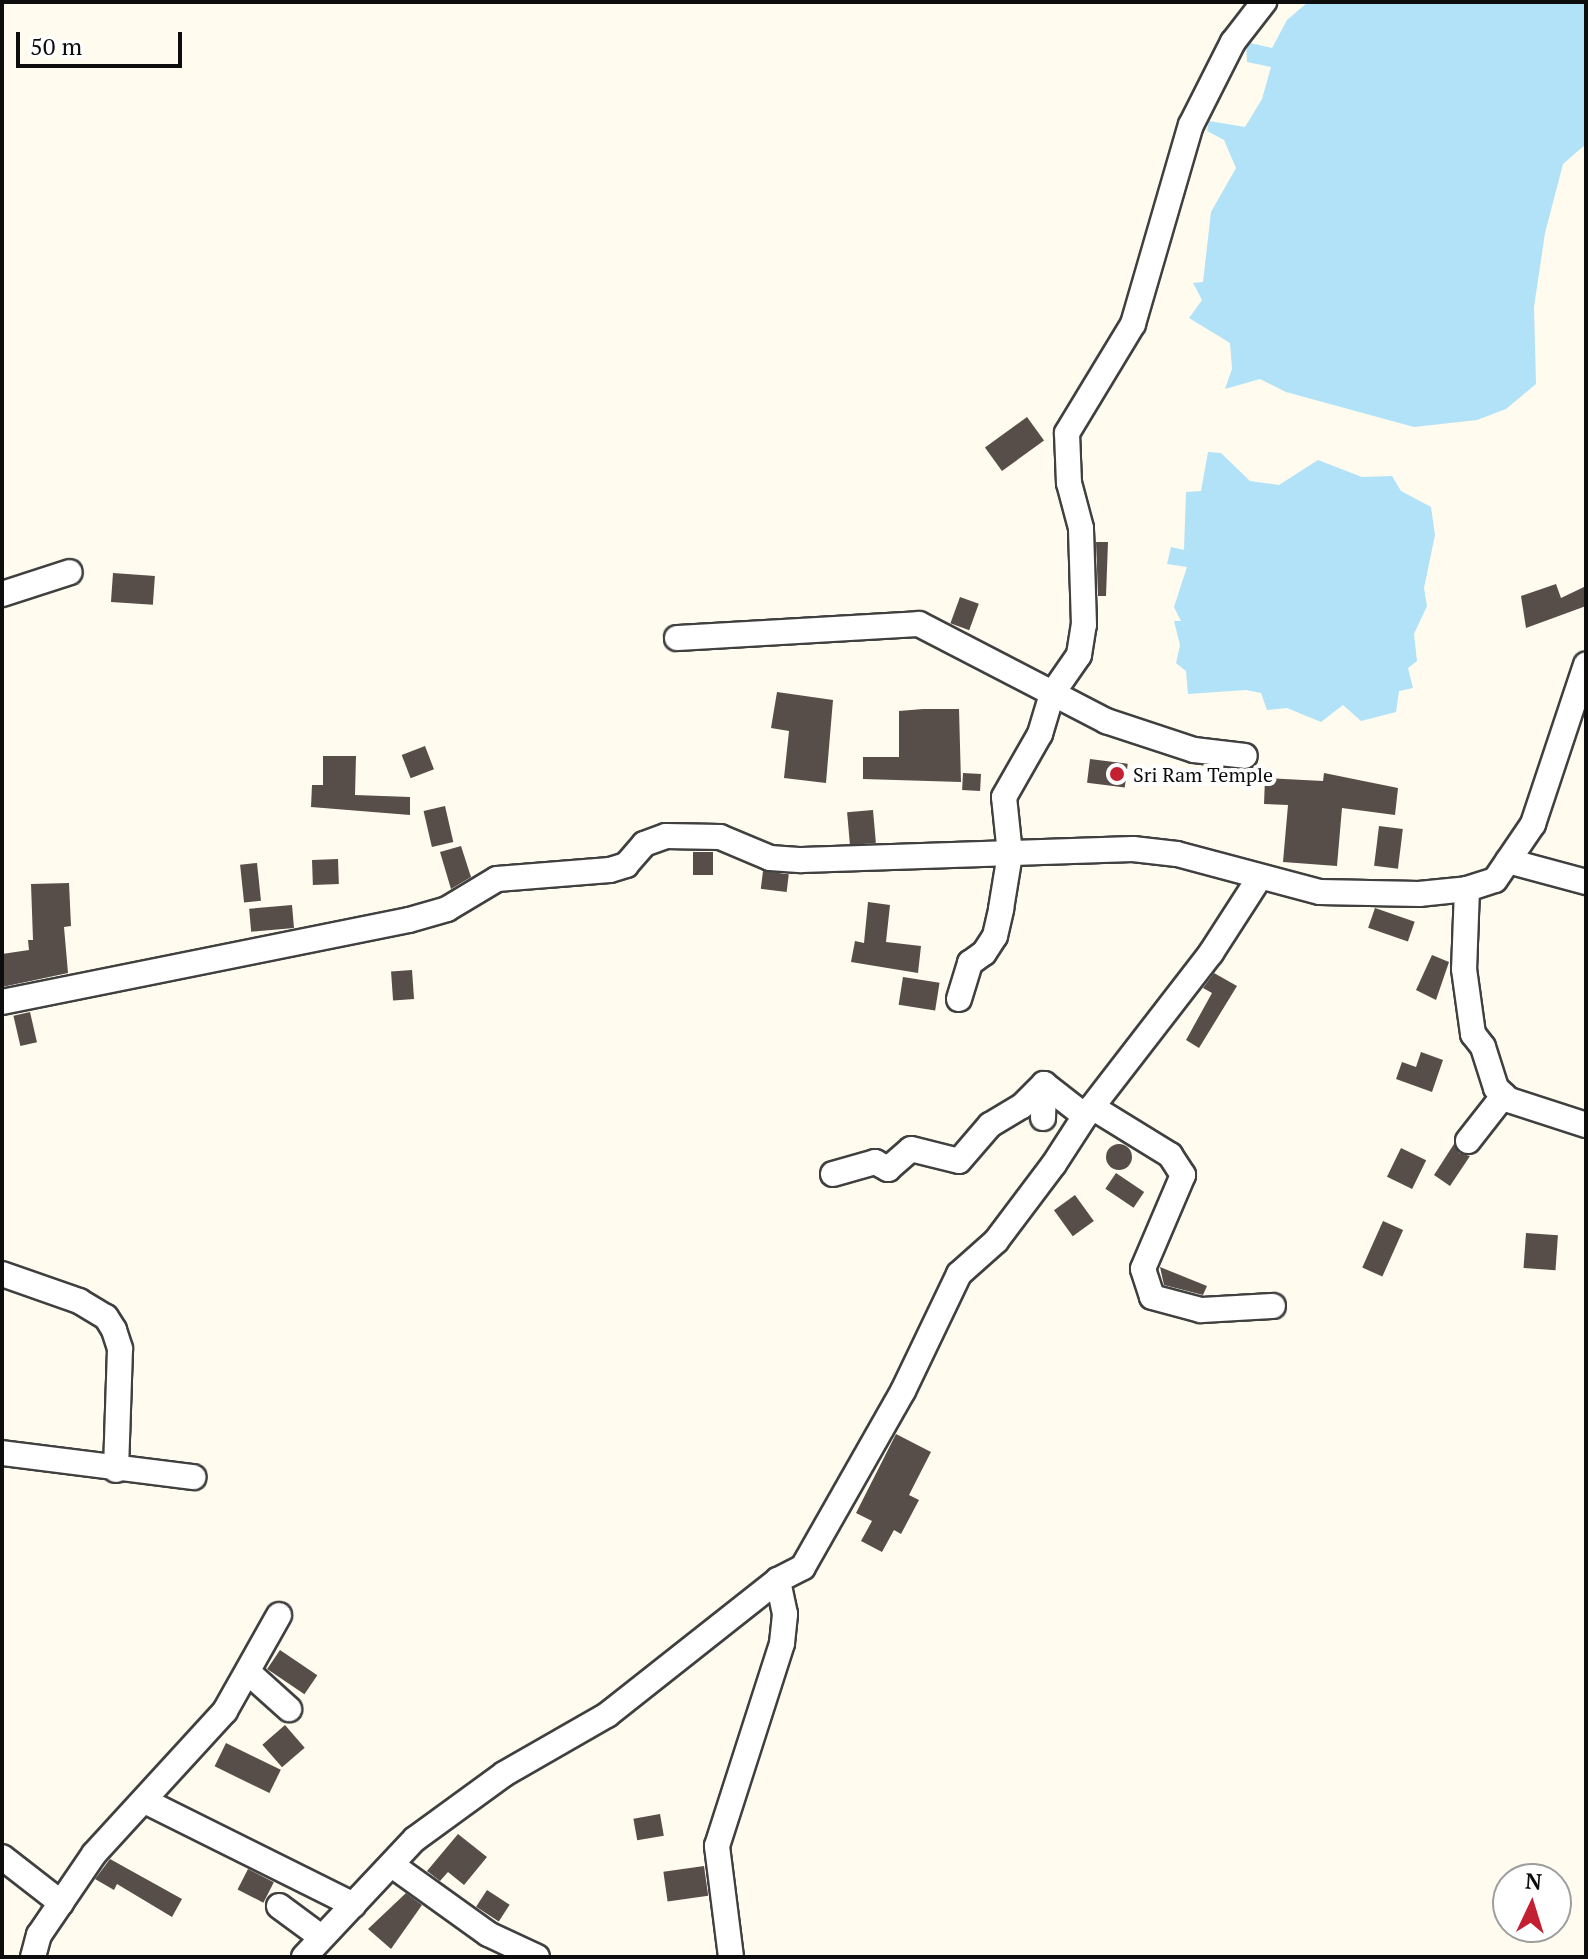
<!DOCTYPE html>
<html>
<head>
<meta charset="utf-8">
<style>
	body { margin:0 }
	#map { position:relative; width:1588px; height:1959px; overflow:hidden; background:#fffbee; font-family:"PT Serif",serif }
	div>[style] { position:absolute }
	.water>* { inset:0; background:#b1e2f8 }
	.building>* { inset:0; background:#574e49; transform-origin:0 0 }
	.round { border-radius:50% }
	.roads { filter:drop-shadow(2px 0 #404040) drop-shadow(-2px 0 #404040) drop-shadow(0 2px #404040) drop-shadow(0 -2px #404040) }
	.street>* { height:24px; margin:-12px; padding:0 12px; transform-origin:12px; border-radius:12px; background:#fff }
	.dots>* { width:22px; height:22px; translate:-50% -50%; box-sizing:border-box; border:4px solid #fff; border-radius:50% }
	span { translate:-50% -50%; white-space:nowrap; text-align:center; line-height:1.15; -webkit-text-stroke:8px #fff; paint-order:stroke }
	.poi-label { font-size:20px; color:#0d0d0d }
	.left { translate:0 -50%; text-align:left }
	.frame { position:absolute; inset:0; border:4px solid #0d0d0d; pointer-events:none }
	.north { position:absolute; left:1492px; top:1863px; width:80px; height:80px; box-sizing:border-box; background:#fff; border:2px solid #9e9e9e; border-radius:50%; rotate:4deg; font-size:22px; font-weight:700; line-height:32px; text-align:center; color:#0d0d0d }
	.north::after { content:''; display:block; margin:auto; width:28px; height:36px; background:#c32032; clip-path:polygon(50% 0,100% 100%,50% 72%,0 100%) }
	.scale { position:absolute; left:16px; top:32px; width:166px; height:36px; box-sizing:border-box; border:4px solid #0d0d0d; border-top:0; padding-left:10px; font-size:24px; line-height:28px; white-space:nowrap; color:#0d0d0d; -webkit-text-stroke:6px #fff; paint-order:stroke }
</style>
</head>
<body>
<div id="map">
	<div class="water">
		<div style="clip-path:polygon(1308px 2px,1586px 2px,1586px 144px,1563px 164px,1545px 233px,1534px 307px,1536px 384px,1506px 409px,1477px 420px,1414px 427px,1286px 392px,1260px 379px,1225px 389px,1232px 369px,1230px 343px,1189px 318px,1202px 300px,1193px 283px,1203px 282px,1211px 212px,1236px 168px,1224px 140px,1207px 131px,1209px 121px,1245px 127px,1262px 99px,1271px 67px,1247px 62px,1246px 42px,1272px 48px,1287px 20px)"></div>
		<div style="clip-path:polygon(1208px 452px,1221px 453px,1250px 481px,1279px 485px,1318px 460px,1362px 477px,1392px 476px,1401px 491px,1431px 507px,1435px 535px,1424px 588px,1427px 606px,1414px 634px,1417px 661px,1408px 668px,1413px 688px,1399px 691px,1396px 712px,1361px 721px,1343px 705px,1321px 722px,1287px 708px,1267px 710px,1261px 693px,1246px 690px,1188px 694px,1186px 671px,1176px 663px,1180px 645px,1174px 621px,1181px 621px,1174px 607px,1187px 567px,1167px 564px,1171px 547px,1184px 550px,1186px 492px,1201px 491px)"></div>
	</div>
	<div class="building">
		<div style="left:1027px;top:417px;width:29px;height:52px;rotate:54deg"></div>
		<div style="clip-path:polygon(1096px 542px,1108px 542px,1106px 596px,1098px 596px)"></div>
		<div style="left:113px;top:573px;width:42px;height:29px;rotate:4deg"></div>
		<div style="clip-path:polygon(1556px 584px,1561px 598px,1586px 586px,1586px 606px,1526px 628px,1521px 596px)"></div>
		<div style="left:960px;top:597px;width:20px;height:28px;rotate:20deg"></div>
		<div style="clip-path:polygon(777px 692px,833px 700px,826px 783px,784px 778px,789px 731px,771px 728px)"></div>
		<div style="clip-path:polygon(923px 709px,959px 709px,961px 782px,863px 779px,863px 757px,899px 757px,899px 711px)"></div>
		<div style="left:425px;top:746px;width:25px;height:25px;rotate:69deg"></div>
		<div style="clip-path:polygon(323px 756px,356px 756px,355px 795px,410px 797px,410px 815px,311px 807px,312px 785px,323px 785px)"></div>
		<div style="left:1090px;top:759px;width:38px;height:24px;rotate:7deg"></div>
		<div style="left:963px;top:773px;width:18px;height:17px;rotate:3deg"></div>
		<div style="clip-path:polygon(1324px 773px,1398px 788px,1395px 815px,1342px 808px,1337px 866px,1283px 862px,1288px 805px,1264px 804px,1265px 778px,1323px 781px)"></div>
		<div style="left:445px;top:806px;width:37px;height:22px;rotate:77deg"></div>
		<div style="left:873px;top:810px;width:33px;height:26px;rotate:85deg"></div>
		<div style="left:1379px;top:826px;width:24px;height:40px;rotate:7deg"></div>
		<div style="clip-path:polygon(461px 846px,471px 877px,451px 889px,440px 852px)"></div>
		<div style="left:693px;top:852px;width:20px;height:23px"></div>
		<div style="left:338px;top:859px;width:25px;height:26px;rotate:88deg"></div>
		<div style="left:257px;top:863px;width:38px;height:17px;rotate:84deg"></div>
		<div style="left:763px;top:871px;width:26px;height:18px;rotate:7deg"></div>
		<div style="clip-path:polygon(69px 883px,71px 926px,64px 927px,68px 973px,2px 987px,2px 954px,29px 950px,28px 940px,33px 940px,31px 884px)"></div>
		<div style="clip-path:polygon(868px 902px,890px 905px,886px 942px,921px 946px,918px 973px,851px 962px,855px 941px,864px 943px)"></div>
		<div style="left:292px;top:905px;width:23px;height:43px;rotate:85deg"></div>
		<div style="left:1375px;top:908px;width:42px;height:21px;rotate:19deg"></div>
		<div style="clip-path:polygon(1432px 955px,1449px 962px,1436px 1000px,1416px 990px)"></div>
		<div style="left:412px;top:970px;width:29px;height:21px;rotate:86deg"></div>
		<div style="clip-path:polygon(1214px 973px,1237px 986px,1199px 1048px,1186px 1040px,1212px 993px,1203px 988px)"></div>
		<div style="left:903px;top:977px;width:37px;height:28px;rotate:9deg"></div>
		<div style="left:30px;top:1012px;width:31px;height:17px;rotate:77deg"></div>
		<div style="clip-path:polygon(1421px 1052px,1443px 1060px,1432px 1092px,1396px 1079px,1402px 1062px,1416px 1067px)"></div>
		<div class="round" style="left:1106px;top:1144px;width:26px;height:26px"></div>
		<div style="clip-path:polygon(1454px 1144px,1459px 1153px,1470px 1156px,1450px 1186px,1434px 1175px)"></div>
		<div style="left:1401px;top:1148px;width:28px;height:32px;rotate:26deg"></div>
		<div style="left:1116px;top:1173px;width:34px;height:19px;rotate:34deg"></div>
		<div style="left:1075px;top:1195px;width:32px;height:26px;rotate:54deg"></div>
		<div style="left:1383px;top:1221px;width:22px;height:51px;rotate:24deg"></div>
		<div style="left:1526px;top:1233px;width:32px;height:35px;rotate:4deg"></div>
		<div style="clip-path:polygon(1160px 1267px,1207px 1286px,1203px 1295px,1164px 1285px)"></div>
		<div style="clip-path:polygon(896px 1434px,931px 1452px,909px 1495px,919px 1500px,901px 1534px,894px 1530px,882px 1552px,861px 1541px,872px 1521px,856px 1513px)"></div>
		<div style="left:280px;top:1650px;width:45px;height:23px;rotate:34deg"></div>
		<div style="left:285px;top:1725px;width:30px;height:30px;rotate:49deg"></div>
		<div style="left:226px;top:1743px;width:61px;height:26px;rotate:26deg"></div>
		<div style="left:660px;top:1814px;width:22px;height:27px;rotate:80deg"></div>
		<div style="clip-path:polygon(458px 1834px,487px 1857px,464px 1885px,448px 1872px,440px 1881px,427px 1871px)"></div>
		<div style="clip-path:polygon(110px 1859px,182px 1899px,172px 1917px,117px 1884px,114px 1890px,95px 1879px)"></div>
		<div style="left:704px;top:1866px;width:30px;height:41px;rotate:82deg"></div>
		<div style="left:248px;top:1869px;width:29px;height:23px;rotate:27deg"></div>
		<div style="left:487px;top:1890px;width:27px;height:20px;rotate:33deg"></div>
		<div style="clip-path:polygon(406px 1893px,422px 1905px,391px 1949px,368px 1929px)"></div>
	</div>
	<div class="roads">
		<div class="street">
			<div style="left:2px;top:594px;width:71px;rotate:-17.9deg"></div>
			<div style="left:677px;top:638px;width:242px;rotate:-3.3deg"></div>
			<div style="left:919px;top:624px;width:211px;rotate:27.4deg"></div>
			<div style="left:1106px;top:721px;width:93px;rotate:18.2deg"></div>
			<div style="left:1194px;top:750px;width:51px;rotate:6.7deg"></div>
			<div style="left:1508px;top:861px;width:81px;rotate:15.1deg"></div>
			<div style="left:1467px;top:889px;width:80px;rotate:92.1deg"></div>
			<div style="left:1464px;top:969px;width:66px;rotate:82.1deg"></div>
			<div style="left:1473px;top:1034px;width:16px;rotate:52deg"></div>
			<div style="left:1483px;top:1047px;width:43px;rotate:72.4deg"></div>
			<div style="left:1496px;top:1088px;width:18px;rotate:43deg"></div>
			<div style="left:1509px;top:1100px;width:81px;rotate:18deg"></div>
			<div style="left:959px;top:999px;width:38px;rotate:-73deg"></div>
			<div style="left:970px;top:963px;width:17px;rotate:-36deg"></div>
			<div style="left:984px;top:953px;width:20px;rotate:-57deg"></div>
			<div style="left:995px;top:936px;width:28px;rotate:-77deg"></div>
			<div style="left:1001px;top:909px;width:56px;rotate:-80.7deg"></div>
			<div style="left:1010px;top:854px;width:57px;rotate:-96deg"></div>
			<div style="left:1004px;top:797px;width:73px;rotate:-60.3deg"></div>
			<div style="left:1040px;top:734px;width:42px;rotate:-73.3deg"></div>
			<div style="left:1052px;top:694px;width:47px;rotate:-55.3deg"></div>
			<div style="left:1079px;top:655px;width:30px;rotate:-81deg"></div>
			<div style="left:1084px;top:625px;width:97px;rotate:-91.8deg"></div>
			<div style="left:1081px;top:528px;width:47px;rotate:-104.9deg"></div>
			<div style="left:1069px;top:483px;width:50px;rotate:-92.3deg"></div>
			<div style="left:1067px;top:433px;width:127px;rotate:-58.8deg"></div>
			<div style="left:1133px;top:324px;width:207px;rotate:-73.8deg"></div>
			<div style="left:1191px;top:125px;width:93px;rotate:-63.2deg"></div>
			<div style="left:1233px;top:42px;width:51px;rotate:-52.2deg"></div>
			<div style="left:2px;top:1002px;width:415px;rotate:-11.4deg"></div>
			<div style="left:409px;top:920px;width:40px;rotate:-16deg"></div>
			<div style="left:447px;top:909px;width:58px;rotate:-31deg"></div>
			<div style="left:497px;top:879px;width:113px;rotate:-4.6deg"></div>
			<div style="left:610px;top:870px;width:17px;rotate:-17deg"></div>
			<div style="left:626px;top:865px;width:28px;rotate:-49deg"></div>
			<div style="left:644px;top:844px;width:23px;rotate:-20deg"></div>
			<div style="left:666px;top:836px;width:54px;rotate:1.1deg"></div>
			<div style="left:720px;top:837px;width:54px;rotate:22.8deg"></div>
			<div style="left:770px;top:858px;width:32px;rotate:4deg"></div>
			<div style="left:802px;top:860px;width:331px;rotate:-1.9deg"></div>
			<div style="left:1133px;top:849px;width:44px;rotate:6.5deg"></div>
			<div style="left:1177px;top:854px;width:148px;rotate:14.9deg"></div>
			<div style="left:1320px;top:892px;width:99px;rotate:1.2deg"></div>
			<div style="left:1419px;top:894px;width:48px;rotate:-5.9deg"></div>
			<div style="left:1467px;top:889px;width:29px;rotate:-18deg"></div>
			<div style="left:1495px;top:880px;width:68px;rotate:-55.8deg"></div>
			<div style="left:1533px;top:824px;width:168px;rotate:-71.6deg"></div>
			<div style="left:1092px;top:1107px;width:92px;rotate:31.6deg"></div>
			<div style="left:1170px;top:1155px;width:24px;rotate:57deg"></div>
			<div style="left:1183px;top:1175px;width:102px;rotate:113.1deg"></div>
			<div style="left:1143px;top:1269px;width:29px;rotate:72deg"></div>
			<div style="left:1152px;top:1297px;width:51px;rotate:14.9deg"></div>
			<div style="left:1201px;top:1310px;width:72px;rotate:-3.2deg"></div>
			<div style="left:1043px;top:1118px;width:34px;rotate:-88deg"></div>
			<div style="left:1468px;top:1141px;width:58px;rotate:-52deg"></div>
			<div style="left:833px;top:1174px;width:44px;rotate:-15.9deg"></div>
			<div style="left:875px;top:1162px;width:15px;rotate:28deg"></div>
			<div style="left:888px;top:1169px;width:30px;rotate:-41deg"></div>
			<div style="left:911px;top:1149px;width:49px;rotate:14deg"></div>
			<div style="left:959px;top:1161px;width:48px;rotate:-49.3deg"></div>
			<div style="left:990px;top:1125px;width:37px;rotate:-31deg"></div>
			<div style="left:1022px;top:1106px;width:31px;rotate:-45deg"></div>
			<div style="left:1044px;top:1084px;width:52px;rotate:38deg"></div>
			<div style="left:2px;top:1274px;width:82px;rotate:19.3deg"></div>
			<div style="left:79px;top:1301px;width:31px;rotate:31deg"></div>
			<div style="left:106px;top:1317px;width:15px;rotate:58deg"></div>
			<div style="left:114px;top:1330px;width:20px;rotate:72deg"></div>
			<div style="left:120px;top:1349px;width:121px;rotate:91.9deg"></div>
			<div style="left:2px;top:1453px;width:193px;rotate:7.2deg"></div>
			<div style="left:249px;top:1673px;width:54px;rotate:42deg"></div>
			<div style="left:145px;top:1801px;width:233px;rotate:26.5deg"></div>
			<div style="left:2px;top:1857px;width:75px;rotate:37.9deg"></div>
			<div style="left:392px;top:1865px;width:118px;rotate:35.7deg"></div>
			<div style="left:488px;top:1934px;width:54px;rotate:25.1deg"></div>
			<div style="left:279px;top:1906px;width:52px;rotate:36.4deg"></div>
			<div style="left:33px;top:1957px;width:23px;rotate:-75deg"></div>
			<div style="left:39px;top:1935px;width:98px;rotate:-55.8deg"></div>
			<div style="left:94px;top:1854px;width:194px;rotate:-47.5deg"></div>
			<div style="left:225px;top:1711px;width:110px;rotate:-60.6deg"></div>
			<div style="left:304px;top:1957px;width:162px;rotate:-46.8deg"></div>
			<div style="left:415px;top:1839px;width:110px;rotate:-36.1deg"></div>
			<div style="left:504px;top:1774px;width:119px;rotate:-29.8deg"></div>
			<div style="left:607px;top:1715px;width:218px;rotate:-38.3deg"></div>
			<div style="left:778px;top:1580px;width:28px;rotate:-27deg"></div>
			<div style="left:803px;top:1567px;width:202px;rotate:-60.4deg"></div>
			<div style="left:903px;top:1391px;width:130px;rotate:-64.4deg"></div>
			<div style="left:959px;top:1274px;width:50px;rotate:-41.7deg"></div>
			<div style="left:996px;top:1241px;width:96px;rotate:-53deg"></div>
			<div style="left:1054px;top:1164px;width:57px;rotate:-57.1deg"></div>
			<div style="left:1085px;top:1116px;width:206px;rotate:-52.3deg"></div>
			<div style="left:1211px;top:953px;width:90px;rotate:-57.2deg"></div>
			<div style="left:731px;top:1957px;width:112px;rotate:-97.2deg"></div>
			<div style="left:717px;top:1846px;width:213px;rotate:-72.2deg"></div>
			<div style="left:782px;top:1643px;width:29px;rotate:-84deg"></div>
			<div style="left:785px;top:1614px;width:35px;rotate:-102deg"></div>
		</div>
	</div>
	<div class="dots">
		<div style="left:1117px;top:774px;background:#c32032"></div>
	</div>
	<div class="poi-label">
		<span class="left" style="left:1133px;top:774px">Sri Ram Temple</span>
	</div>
	<div class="frame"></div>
	<div class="north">N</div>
	<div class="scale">50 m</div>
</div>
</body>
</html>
